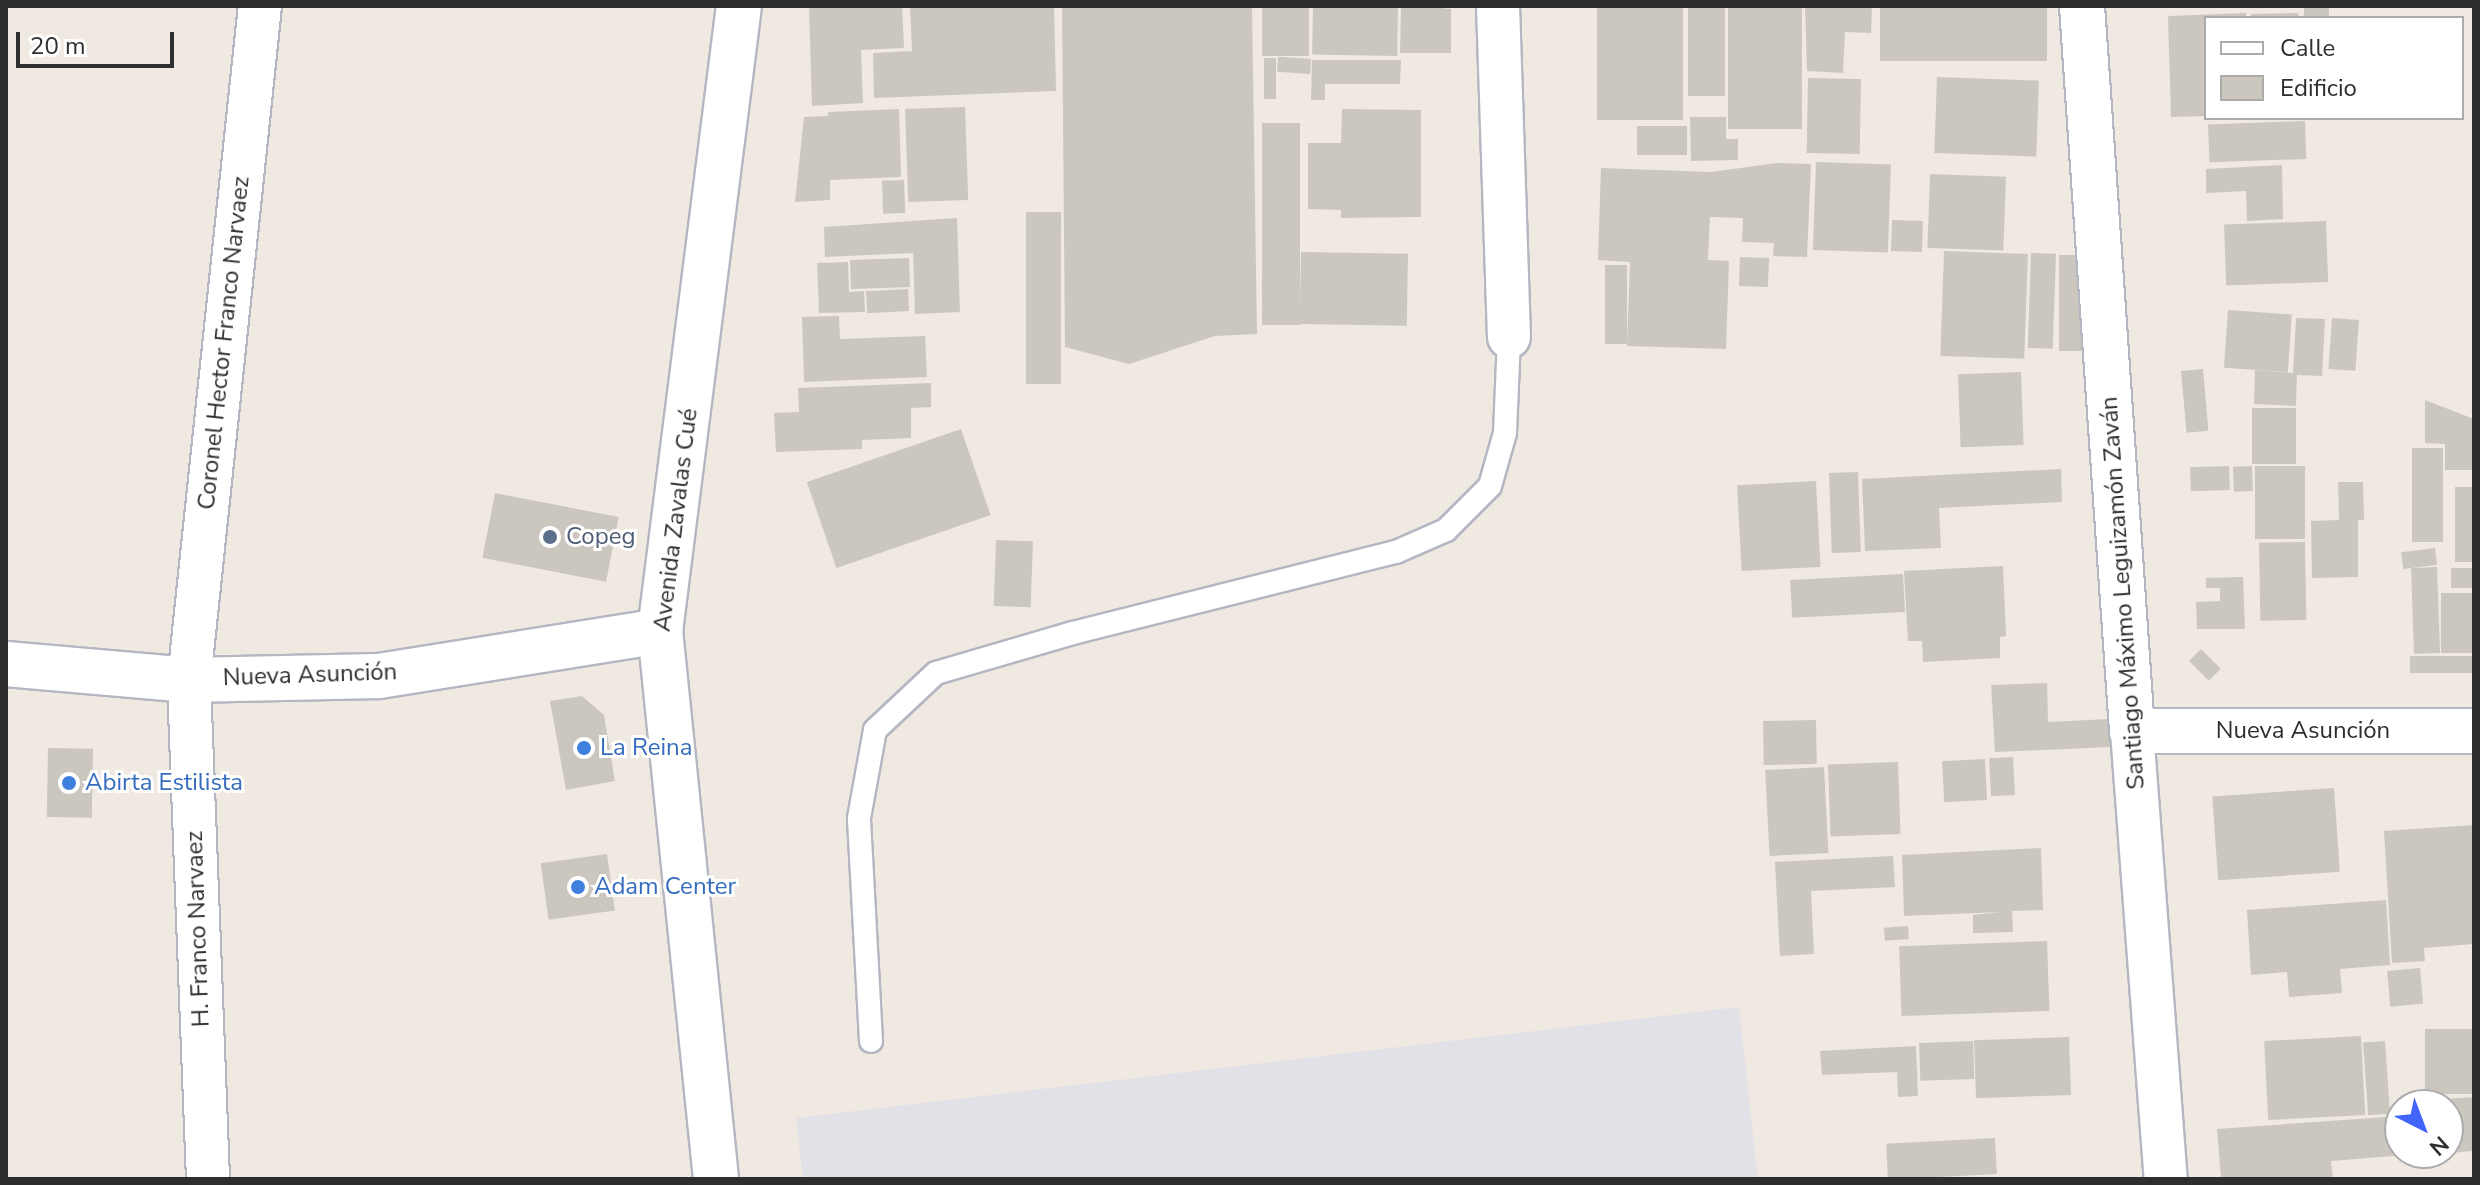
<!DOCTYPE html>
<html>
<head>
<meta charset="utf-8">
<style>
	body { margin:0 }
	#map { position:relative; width:2480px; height:1185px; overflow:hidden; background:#efe9e1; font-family:"Nunito Sans",sans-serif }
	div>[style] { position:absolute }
	.industrial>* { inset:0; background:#e3e1e8 }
	.building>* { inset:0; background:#cbc7bf; transform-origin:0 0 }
	.roads { filter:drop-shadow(2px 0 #b4b7c1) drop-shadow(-2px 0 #b4b7c1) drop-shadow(0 2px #b4b7c1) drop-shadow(0 -2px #b4b7c1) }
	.lane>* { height:22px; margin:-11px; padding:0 11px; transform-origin:11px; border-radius:11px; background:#fff }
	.street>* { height:42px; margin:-21px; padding:0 21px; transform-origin:21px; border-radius:21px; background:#fff }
	.secondary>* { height:44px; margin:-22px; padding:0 22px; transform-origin:22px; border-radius:22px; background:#fff }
	.dots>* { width:22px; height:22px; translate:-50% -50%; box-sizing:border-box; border:4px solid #fff; border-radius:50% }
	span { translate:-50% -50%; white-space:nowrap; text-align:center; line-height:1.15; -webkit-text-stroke:6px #fff; paint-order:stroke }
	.street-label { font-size:24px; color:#2e2e2e }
	.service-label { font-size:24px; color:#4e5e75 }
	.left { translate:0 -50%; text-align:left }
	.shop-label { font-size:24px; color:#366cbe }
	.frame { position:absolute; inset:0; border:8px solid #2e2e2e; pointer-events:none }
	.legend { position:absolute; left:2204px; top:16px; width:260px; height:104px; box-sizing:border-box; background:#fff; border:2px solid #ababab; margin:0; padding:10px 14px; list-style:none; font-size:24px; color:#2e2e2e }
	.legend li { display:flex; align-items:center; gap:16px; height:40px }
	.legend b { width:40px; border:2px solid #ababab }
	.north { position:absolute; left:2384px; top:1089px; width:80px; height:80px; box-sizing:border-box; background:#fff; border:2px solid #ababab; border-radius:50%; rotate:138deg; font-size:22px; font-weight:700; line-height:32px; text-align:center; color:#2e2e2e }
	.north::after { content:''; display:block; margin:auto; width:28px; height:36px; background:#4264fb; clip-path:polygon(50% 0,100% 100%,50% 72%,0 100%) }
	.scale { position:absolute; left:16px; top:32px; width:158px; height:36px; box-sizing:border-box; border:4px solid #2e2e2e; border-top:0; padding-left:10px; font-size:24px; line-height:28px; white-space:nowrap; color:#2e2e2e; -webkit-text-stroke:6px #fff; paint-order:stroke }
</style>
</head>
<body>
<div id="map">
	<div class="industrial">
		<div style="clip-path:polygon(1739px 1007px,1758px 1179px,803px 1179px,796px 1118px)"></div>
	</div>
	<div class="building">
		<div style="clip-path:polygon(809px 6px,902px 6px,904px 48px,861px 50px,863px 103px,812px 106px)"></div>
		<div style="clip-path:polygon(1054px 6px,1056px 91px,874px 98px,873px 53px,912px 51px,910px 7px)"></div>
		<div style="clip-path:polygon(1062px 6px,1252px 6px,1257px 334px,1215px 336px,1129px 364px,1065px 347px)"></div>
		<div style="left:1262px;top:6px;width:47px;height:50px"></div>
		<div style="left:1398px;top:6px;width:50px;height:85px;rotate:91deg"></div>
		<div style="clip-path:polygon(1420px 6px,1451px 9px,1451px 53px,1400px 53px,1401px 8px)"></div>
		<div style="left:1597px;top:6px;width:86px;height:114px"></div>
		<div style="left:1688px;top:6px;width:37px;height:90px"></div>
		<div style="left:1728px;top:6px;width:74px;height:123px"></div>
		<div style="clip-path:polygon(1805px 6px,1872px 6px,1871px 33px,1845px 32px,1843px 73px,1807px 71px)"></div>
		<div style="left:1880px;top:6px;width:167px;height:55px"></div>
		<div style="left:2329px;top:6px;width:12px;height:25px;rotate:90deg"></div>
		<div style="clip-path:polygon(2246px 13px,2246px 18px,2206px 18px,2206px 116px,2171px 117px,2168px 16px)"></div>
		<div style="clip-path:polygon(2298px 13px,2299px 18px,2251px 18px,2251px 14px)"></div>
		<div style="left:1264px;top:58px;width:12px;height:41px"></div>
		<div style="left:1311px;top:59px;width:15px;height:33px;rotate:94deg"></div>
		<div style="clip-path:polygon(1312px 60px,1401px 60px,1400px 84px,1325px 84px,1325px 100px,1311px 100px)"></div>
		<div style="left:1937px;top:77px;width:102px;height:76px;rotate:2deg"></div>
		<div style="left:1808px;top:78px;width:53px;height:75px;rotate:1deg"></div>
		<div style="left:965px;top:107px;width:93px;height:60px;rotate:88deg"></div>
		<div style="clip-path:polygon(899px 109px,901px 177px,830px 180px,830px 200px,795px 202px,804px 117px,828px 116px,828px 112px)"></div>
		<div style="clip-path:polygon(1342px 109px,1421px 110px,1421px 217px,1341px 218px,1341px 210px,1308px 209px,1308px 143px,1341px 143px)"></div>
		<div style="clip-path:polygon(1690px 117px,1726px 117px,1726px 139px,1738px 139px,1738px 160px,1691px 161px)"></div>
		<div style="left:2305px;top:121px;width:38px;height:97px;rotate:88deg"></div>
		<div style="left:1300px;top:123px;width:202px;height:38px;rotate:90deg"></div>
		<div style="left:1687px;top:126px;width:29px;height:50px;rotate:90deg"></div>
		<div style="left:1816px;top:162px;width:75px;height:88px;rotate:2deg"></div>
		<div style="clip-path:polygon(1777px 163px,1811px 164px,1807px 257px,1773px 256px,1774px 243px,1742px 242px,1743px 218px,1710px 217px,1708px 260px,1729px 261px,1726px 349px,1627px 346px,1630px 262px,1598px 260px,1601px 168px,1711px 172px)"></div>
		<div style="clip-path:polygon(2282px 165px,2283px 219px,2247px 221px,2246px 191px,2206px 193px,2206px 169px)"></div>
		<div style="left:1930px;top:174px;width:76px;height:74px;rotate:2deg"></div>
		<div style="left:904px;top:180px;width:33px;height:22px;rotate:88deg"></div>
		<div style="left:1061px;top:212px;width:172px;height:35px;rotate:90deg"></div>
		<div style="clip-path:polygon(957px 218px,960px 312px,915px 314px,913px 253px,825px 257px,824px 227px)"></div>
		<div style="left:1892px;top:220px;width:31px;height:31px;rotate:2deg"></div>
		<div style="left:2326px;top:221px;width:61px;height:102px;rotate:88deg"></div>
		<div style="left:1944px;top:251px;width:84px;height:105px;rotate:2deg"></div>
		<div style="left:1301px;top:252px;width:107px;height:72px;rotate:1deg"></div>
		<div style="left:2031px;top:253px;width:25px;height:95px;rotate:2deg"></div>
		<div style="left:2059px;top:255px;width:25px;height:96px"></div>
		<div style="left:1740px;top:257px;width:29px;height:29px;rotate:2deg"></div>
		<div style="left:909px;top:258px;width:29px;height:59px;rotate:88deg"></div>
		<div style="clip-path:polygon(848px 262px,849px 292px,864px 291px,865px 312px,819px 313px,817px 263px)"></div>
		<div style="left:1605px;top:265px;width:22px;height:79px"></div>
		<div style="left:908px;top:289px;width:22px;height:42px;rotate:87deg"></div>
		<div style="left:2228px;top:310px;width:64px;height:58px;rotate:4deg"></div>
		<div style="clip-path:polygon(839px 316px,840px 339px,925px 336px,927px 377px,804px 382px,802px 317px)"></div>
		<div style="clip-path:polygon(2296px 318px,2325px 319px,2322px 376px,2297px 375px,2296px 406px,2254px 404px,2255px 370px,2293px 373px)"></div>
		<div style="left:2332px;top:318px;width:27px;height:51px;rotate:4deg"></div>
		<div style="left:2203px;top:369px;width:62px;height:22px;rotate:85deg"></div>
		<div style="left:2021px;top:372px;width:73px;height:63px;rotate:88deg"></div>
		<div style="clip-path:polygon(931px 383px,931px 407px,911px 408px,911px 438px,862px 440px,862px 449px,776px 452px,774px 413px,799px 412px,798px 388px)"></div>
		<div style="clip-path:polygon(2425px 400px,2474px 419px,2474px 470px,2445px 470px,2445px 444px,2425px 443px)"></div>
		<div style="left:2252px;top:408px;width:44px;height:56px"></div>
		<div style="left:961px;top:429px;width:91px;height:163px;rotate:71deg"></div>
		<div style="left:2412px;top:448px;width:31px;height:94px"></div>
		<div style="left:2229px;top:466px;width:24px;height:39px;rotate:88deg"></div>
		<div style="left:2252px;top:466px;width:25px;height:19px;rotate:88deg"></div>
		<div style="left:2305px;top:466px;width:73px;height:50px;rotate:90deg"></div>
		<div style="clip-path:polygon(2061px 469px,2062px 502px,1939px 508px,1941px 548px,1865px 551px,1862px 479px)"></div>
		<div style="left:1858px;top:472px;width:80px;height:29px;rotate:88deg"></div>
		<div style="left:1816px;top:481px;width:86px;height:79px;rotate:87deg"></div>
		<div style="clip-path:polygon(2338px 482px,2363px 482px,2364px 520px,2358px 520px,2358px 577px,2312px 578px,2311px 521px,2339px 520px)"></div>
		<div style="left:2455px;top:487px;width:19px;height:75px"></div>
		<div style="left:495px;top:493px;width:126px;height:66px;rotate:11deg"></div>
		<div style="left:996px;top:540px;width:37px;height:66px;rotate:2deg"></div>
		<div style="left:2305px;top:542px;width:78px;height:46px;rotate:89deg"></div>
		<div style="left:2435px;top:548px;width:17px;height:34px;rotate:83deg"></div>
		<div style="clip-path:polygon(2003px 566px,2006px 636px,2000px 637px,2000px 658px,1923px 662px,1922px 641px,1908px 641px,1904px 571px)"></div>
		<div style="left:2437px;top:567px;width:86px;height:26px;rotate:88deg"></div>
		<div style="left:2451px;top:568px;width:23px;height:20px"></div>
		<div style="left:1903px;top:574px;width:38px;height:113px;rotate:87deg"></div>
		<div style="clip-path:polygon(2243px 577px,2245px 629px,2197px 629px,2196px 602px,2220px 601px,2220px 588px,2206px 588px,2206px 578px)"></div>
		<div style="left:2474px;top:593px;width:60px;height:33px;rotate:90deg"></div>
		<div style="left:2201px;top:649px;width:28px;height:17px;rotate:45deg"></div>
		<div style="left:2474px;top:656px;width:17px;height:64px;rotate:90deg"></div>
		<div style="clip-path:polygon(2047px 683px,2048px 722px,2109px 719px,2110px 747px,1995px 752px,1991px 685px)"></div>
		<div style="clip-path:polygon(582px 696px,604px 715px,615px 781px,566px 790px,550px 701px)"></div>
		<div style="left:1816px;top:720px;width:44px;height:53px;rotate:89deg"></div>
		<div style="left:48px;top:748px;width:45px;height:69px;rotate:1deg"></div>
		<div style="left:2013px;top:757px;width:38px;height:24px;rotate:87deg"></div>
		<div style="left:1985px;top:759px;width:41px;height:43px;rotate:87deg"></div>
		<div style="left:1898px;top:762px;width:72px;height:70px;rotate:88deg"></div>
		<div style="left:1824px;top:767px;width:86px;height:59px;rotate:87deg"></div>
		<div style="left:2334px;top:788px;width:84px;height:122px;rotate:86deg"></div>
		<div style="clip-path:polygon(2474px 825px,2474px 944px,2424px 948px,2425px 961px,2392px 963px,2384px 831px)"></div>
		<div style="clip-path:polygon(2041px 848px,2043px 910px,2012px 911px,2013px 932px,1973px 933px,1973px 915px,2001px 912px,1904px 916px,1902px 855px)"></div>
		<div style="left:607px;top:854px;width:57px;height:67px;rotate:82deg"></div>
		<div style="clip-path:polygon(1893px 856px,1895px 887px,1811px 891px,1814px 954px,1780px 956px,1775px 862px)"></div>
		<div style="clip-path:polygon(2386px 900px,2390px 965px,2340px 969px,2342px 993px,2289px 997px,2287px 972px,2251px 975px,2247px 910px)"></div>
		<div style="left:1908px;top:926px;width:13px;height:24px;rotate:86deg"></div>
		<div style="left:2047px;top:941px;width:70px;height:148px;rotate:88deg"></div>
		<div style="left:2420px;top:968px;width:36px;height:33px;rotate:85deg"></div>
		<div style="left:2474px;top:1029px;width:65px;height:49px;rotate:90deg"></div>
		<div style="left:2361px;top:1036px;width:79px;height:97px;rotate:87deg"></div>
		<div style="left:2069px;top:1037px;width:58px;height:95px;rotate:88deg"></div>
		<div style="left:1973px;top:1041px;width:38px;height:54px;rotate:88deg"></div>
		<div style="left:2385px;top:1041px;width:73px;height:22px;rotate:86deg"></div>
		<div style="clip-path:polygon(1916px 1046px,1918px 1096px,1898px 1097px,1897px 1072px,1822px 1075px,1820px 1051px)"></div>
		<div style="clip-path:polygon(2474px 1097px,2474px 1151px,2448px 1153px,2448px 1105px,2428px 1105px,2428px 1100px)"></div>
		<div style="clip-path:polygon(2400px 1116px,2400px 1153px,2406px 1155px,2331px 1161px,2333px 1179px,2221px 1179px,2217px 1129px)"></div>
		<div style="left:1995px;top:1138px;width:36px;height:109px;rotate:87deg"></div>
	</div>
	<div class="roads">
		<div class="lane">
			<div style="left:871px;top:1041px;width:223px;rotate:-93.1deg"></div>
			<div style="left:859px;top:818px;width:89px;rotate:-79.7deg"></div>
			<div style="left:875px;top:730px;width:83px;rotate:-43.1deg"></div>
			<div style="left:936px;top:673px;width:143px;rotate:-16.3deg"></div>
			<div style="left:1073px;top:633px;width:333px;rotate:-14.1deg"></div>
			<div style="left:1396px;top:552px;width:55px;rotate:-23.7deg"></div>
			<div style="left:1446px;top:530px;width:62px;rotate:-45deg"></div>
			<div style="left:1490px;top:486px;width:55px;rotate:-74.2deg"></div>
			<div style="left:1505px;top:433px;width:96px;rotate:-87.6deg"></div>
		</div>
		<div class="street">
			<div style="left:1498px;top:6px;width:331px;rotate:88.1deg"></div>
			<div style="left:2132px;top:731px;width:449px;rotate:85.7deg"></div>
			<div style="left:208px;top:1179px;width:499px;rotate:-92.2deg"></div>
			<div style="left:189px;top:680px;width:678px;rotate:-83.99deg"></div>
		</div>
		<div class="secondary">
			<div style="left:2082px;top:6px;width:727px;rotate:86.05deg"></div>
			<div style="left:2132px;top:731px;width:342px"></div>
			<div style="left:6px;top:664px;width:184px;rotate:5deg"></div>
			<div style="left:189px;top:680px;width:190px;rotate:-1.2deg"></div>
			<div style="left:379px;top:676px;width:285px;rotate:-9.1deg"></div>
			<div style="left:716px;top:1179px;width:551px;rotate:-95.83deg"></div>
			<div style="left:660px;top:631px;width:630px;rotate:-82.8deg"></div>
		</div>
	</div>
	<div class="dots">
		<div style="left:550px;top:537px;background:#5c6f8a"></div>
		<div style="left:584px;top:748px;background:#3f7fe0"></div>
		<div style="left:69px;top:783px;background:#3f7fe0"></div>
		<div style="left:578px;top:887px;background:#3f7fe0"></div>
	</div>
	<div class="street-label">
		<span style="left:224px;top:343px;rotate:-84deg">Coronel Hector Franco Narvaez</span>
		<span style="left:676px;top:520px;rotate:-83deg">Avenida Zavalas Cué</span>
		<span style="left:2123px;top:593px;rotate:-94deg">Santiago Máximo Leguizamón Zaván</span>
		<span style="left:310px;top:675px;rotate:-2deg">Nueva Asunción</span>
		<span style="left:2303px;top:731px">Nueva Asunción</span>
		<span style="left:198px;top:929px;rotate:-92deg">H. Franco Narvaez</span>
	</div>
	<div class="service-label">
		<span class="left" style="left:566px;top:537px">Copeg</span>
	</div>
	<div class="shop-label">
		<span class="left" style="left:600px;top:748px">La Reina</span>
		<span class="left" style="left:85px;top:783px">Abirta Estilista</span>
		<span class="left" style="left:594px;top:887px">Adam Center</span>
	</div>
	<div class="frame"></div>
	<ul class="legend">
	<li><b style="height:10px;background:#fff"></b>Calle</li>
	<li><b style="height:22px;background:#cbc7bf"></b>Edificio</li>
	</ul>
	<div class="north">N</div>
	<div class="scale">20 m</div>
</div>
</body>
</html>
